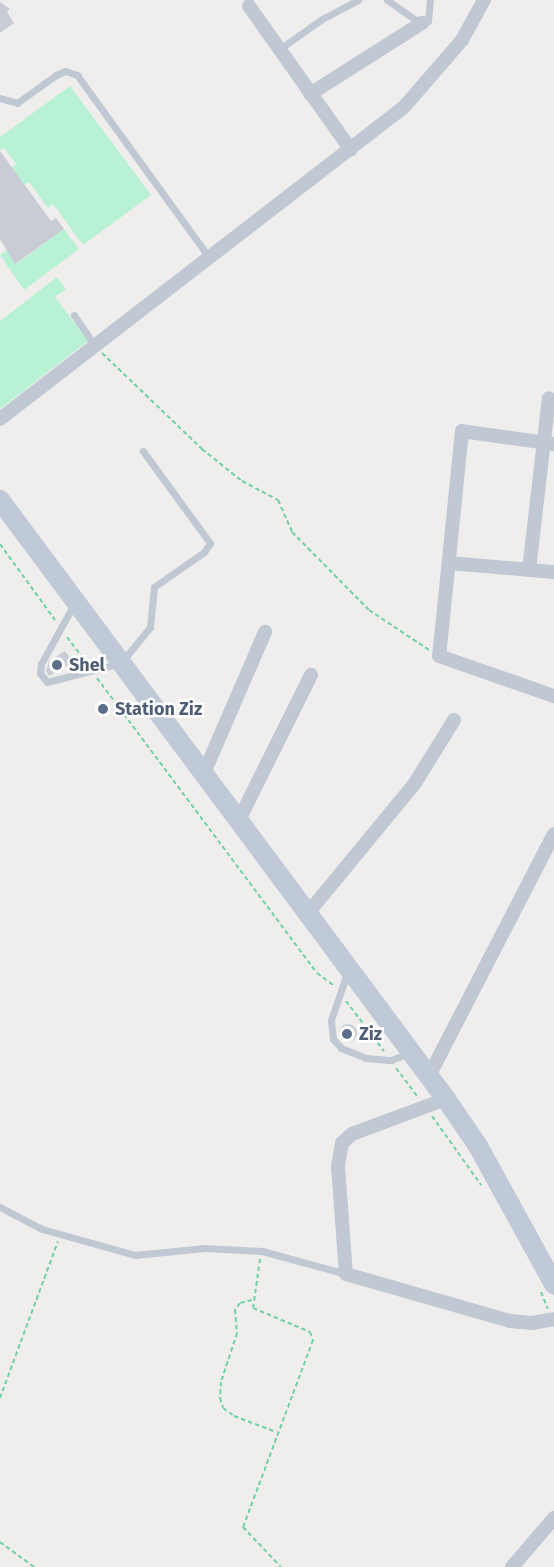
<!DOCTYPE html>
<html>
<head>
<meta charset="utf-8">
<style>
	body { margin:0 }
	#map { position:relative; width:554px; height:1567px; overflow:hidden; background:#f0eeed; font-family:"Fira Sans",sans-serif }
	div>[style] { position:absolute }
	.green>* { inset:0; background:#b9f1d4 }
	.building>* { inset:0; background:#c9ccd4 }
	.round { border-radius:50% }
	.path>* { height:2px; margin-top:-1px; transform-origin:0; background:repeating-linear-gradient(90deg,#70d0a9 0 4.5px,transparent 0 7.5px) }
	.service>* { height:7px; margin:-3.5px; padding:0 3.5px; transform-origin:3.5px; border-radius:3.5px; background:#c0c8d4 }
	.minor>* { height:14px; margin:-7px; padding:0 7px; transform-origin:7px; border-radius:7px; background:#c0c8d4 }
	.secondary>* { height:20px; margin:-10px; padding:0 10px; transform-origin:10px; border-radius:10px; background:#bfc9d8 }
	.dots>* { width:16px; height:16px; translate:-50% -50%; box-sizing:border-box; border:3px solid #fff; border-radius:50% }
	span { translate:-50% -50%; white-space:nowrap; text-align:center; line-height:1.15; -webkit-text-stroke:5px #fff; paint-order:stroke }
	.service-label { font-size:18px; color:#4e5e75; font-weight:700 }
	.left { translate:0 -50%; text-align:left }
</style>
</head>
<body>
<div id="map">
	<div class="green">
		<div style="clip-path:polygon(70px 86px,151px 195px,83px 245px,53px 204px,48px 208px,29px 182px,24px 185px,12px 167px,16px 164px,4px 148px,0 150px,0 137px)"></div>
		<div style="clip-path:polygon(64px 229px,79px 249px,24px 290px,0 255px,8px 249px,16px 264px)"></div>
		<div style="clip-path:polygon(57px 277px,66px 289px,55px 297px,88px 341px,0 409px,0 321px)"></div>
	</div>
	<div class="building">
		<div style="clip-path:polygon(0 2px,10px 9px,7px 12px,14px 23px,0 33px)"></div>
		<div style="clip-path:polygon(0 151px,51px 221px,56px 218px,64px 229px,15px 264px,0 239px)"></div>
		<div style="clip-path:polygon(65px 651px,73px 662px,49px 676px,46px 671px,49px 661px)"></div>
		<div class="round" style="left:339px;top:1024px;width:18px;height:18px"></div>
	</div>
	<div class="path">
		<div style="left:102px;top:353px;width:139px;rotate:43.8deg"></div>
		<div style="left:202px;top:449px;width:51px;rotate:38.7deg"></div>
		<div style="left:242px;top:481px;width:41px;rotate:27.8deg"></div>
		<div style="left:278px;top:500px;width:35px;rotate:66deg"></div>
		<div style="left:292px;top:532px;width:110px;rotate:45.4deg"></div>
		<div style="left:369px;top:610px;width:72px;rotate:33.7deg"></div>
		<div style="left:0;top:544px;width:94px;rotate:54.1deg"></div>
		<div style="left:67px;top:637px;width:34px;rotate:53deg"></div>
		<div style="left:97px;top:678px;width:368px;rotate:53.3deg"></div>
		<div style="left:317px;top:973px;width:20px;rotate:37deg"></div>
		<div style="left:346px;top:1001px;width:63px;rotate:52.8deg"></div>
		<div style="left:396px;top:1068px;width:36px;rotate:53deg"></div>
		<div style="left:432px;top:1116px;width:85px;rotate:54.6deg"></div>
		<div style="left:260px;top:1259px;width:49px;rotate:98.1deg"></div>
		<div style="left:253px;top:1308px;width:62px;rotate:22.8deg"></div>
		<div style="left:310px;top:1332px;width:9px;rotate:69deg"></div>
		<div style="left:313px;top:1340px;width:200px;rotate:110.5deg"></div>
		<div style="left:243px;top:1527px;width:55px;rotate:46.5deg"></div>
		<div style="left:541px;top:1292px;width:18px;rotate:68deg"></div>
		<div style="left:252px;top:1300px;width:12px;rotate:166deg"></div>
		<div style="left:240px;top:1303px;width:9px;rotate:126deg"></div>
		<div style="left:235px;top:1310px;width:23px;rotate:85deg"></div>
		<div style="left:237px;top:1333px;width:52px;rotate:108.1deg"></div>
		<div style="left:221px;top:1382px;width:16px;rotate:94deg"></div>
		<div style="left:220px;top:1398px;width:10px;rotate:73deg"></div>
		<div style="left:223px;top:1408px;width:14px;rotate:36deg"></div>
		<div style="left:234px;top:1416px;width:45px;rotate:20.9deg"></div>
		<div style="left:0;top:1398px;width:167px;rotate:-69.7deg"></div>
		<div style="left:0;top:1542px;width:42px;rotate:36.3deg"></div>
	</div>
	<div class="service">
		<div style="left:387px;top:0;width:40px;rotate:34.9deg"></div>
		<div style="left:420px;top:23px;width:8px;rotate:-14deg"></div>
		<div style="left:428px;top:21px;width:21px;rotate:-85deg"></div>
		<div style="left:281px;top:48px;width:50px;rotate:-35.3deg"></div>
		<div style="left:322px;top:19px;width:41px;rotate:-27.8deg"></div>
		<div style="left:0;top:98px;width:18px;rotate:16deg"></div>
		<div style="left:17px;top:103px;width:48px;rotate:-35.7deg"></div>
		<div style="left:56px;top:75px;width:10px;rotate:-24deg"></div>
		<div style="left:65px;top:71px;width:13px;rotate:18deg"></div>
		<div style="left:77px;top:75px;width:223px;rotate:54.1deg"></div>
		<div style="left:74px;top:315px;width:36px;rotate:56deg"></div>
		<div style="left:74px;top:604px;width:68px;rotate:118.8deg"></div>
		<div style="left:41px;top:664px;width:9px;rotate:96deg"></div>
		<div style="left:40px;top:673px;width:11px;rotate:52deg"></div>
		<div style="left:47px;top:682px;width:76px;rotate:-14.4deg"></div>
		<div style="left:121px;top:663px;width:46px;rotate:-51.1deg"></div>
		<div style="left:150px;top:627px;width:40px;rotate:-84.3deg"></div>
		<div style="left:154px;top:587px;width:61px;rotate:-35deg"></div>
		<div style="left:204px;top:552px;width:11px;rotate:-56deg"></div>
		<div style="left:210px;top:543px;width:114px;rotate:-126.1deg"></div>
		<div style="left:347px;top:973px;width:50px;rotate:108.8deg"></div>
		<div style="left:331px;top:1020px;width:19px;rotate:84deg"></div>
		<div style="left:333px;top:1039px;width:12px;rotate:48deg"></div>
		<div style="left:341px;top:1048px;width:27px;rotate:22deg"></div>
		<div style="left:366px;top:1058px;width:25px;rotate:5deg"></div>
		<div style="left:391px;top:1060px;width:19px;rotate:-21deg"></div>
		<div style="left:0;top:1207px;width:47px;rotate:27.6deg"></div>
		<div style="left:42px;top:1229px;width:97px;rotate:15.6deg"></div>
		<div style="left:135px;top:1255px;width:70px;rotate:-5.7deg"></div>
		<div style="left:205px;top:1248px;width:57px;rotate:3deg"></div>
		<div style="left:262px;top:1251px;width:87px;rotate:15.3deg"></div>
	</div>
	<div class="minor">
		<div style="left:249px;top:6px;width:176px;rotate:54.7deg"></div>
		<div style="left:310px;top:94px;width:133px;rotate:-32.4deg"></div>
		<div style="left:0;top:419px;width:510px;rotate:-37.68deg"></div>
		<div style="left:404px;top:107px;width:89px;rotate:-49.1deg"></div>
		<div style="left:462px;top:40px;width:46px;rotate:-61.2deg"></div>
		<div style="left:554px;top:444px;width:93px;rotate:-172deg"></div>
		<div style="left:462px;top:431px;width:226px;rotate:95.8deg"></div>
		<div style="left:439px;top:656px;width:122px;rotate:19.2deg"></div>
		<div style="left:449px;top:563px;width:105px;rotate:4.9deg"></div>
		<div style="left:529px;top:570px;width:173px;rotate:-83.4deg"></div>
		<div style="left:204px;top:773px;width:154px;rotate:-66.6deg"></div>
		<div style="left:239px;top:820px;width:162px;rotate:-63.6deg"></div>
		<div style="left:308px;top:913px;width:168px;rotate:-50.5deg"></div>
		<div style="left:415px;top:783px;width:74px;rotate:-58.2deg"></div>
		<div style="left:429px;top:1076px;width:272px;rotate:-62.7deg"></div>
		<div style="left:446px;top:1099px;width:100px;rotate:159.6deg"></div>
		<div style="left:352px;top:1134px;width:13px;rotate:138deg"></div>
		<div style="left:342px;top:1143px;width:23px;rotate:100deg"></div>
		<div style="left:338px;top:1166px;width:108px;rotate:85.8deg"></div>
		<div style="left:346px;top:1274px;width:171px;rotate:16deg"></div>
		<div style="left:510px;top:1321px;width:22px;rotate:5deg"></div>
		<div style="left:532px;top:1323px;width:22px;rotate:-10deg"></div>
		<div style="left:512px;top:1567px;width:65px;rotate:-49.4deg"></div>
	</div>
	<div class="secondary">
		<div style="left:0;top:500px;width:747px;rotate:53.33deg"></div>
		<div style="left:446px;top:1099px;width:57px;rotate:55.8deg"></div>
		<div style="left:478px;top:1146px;width:158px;rotate:61.2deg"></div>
	</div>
	<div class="dots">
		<div style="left:57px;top:665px;background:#5c6f8a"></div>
		<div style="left:103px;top:709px;background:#5c6f8a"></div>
		<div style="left:347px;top:1034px;background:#5c6f8a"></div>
	</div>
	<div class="service-label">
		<span class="left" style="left:69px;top:665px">Shel</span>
		<span class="left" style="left:115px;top:709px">Station Ziz</span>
		<span class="left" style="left:359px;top:1034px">Ziz</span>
	</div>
</div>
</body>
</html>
